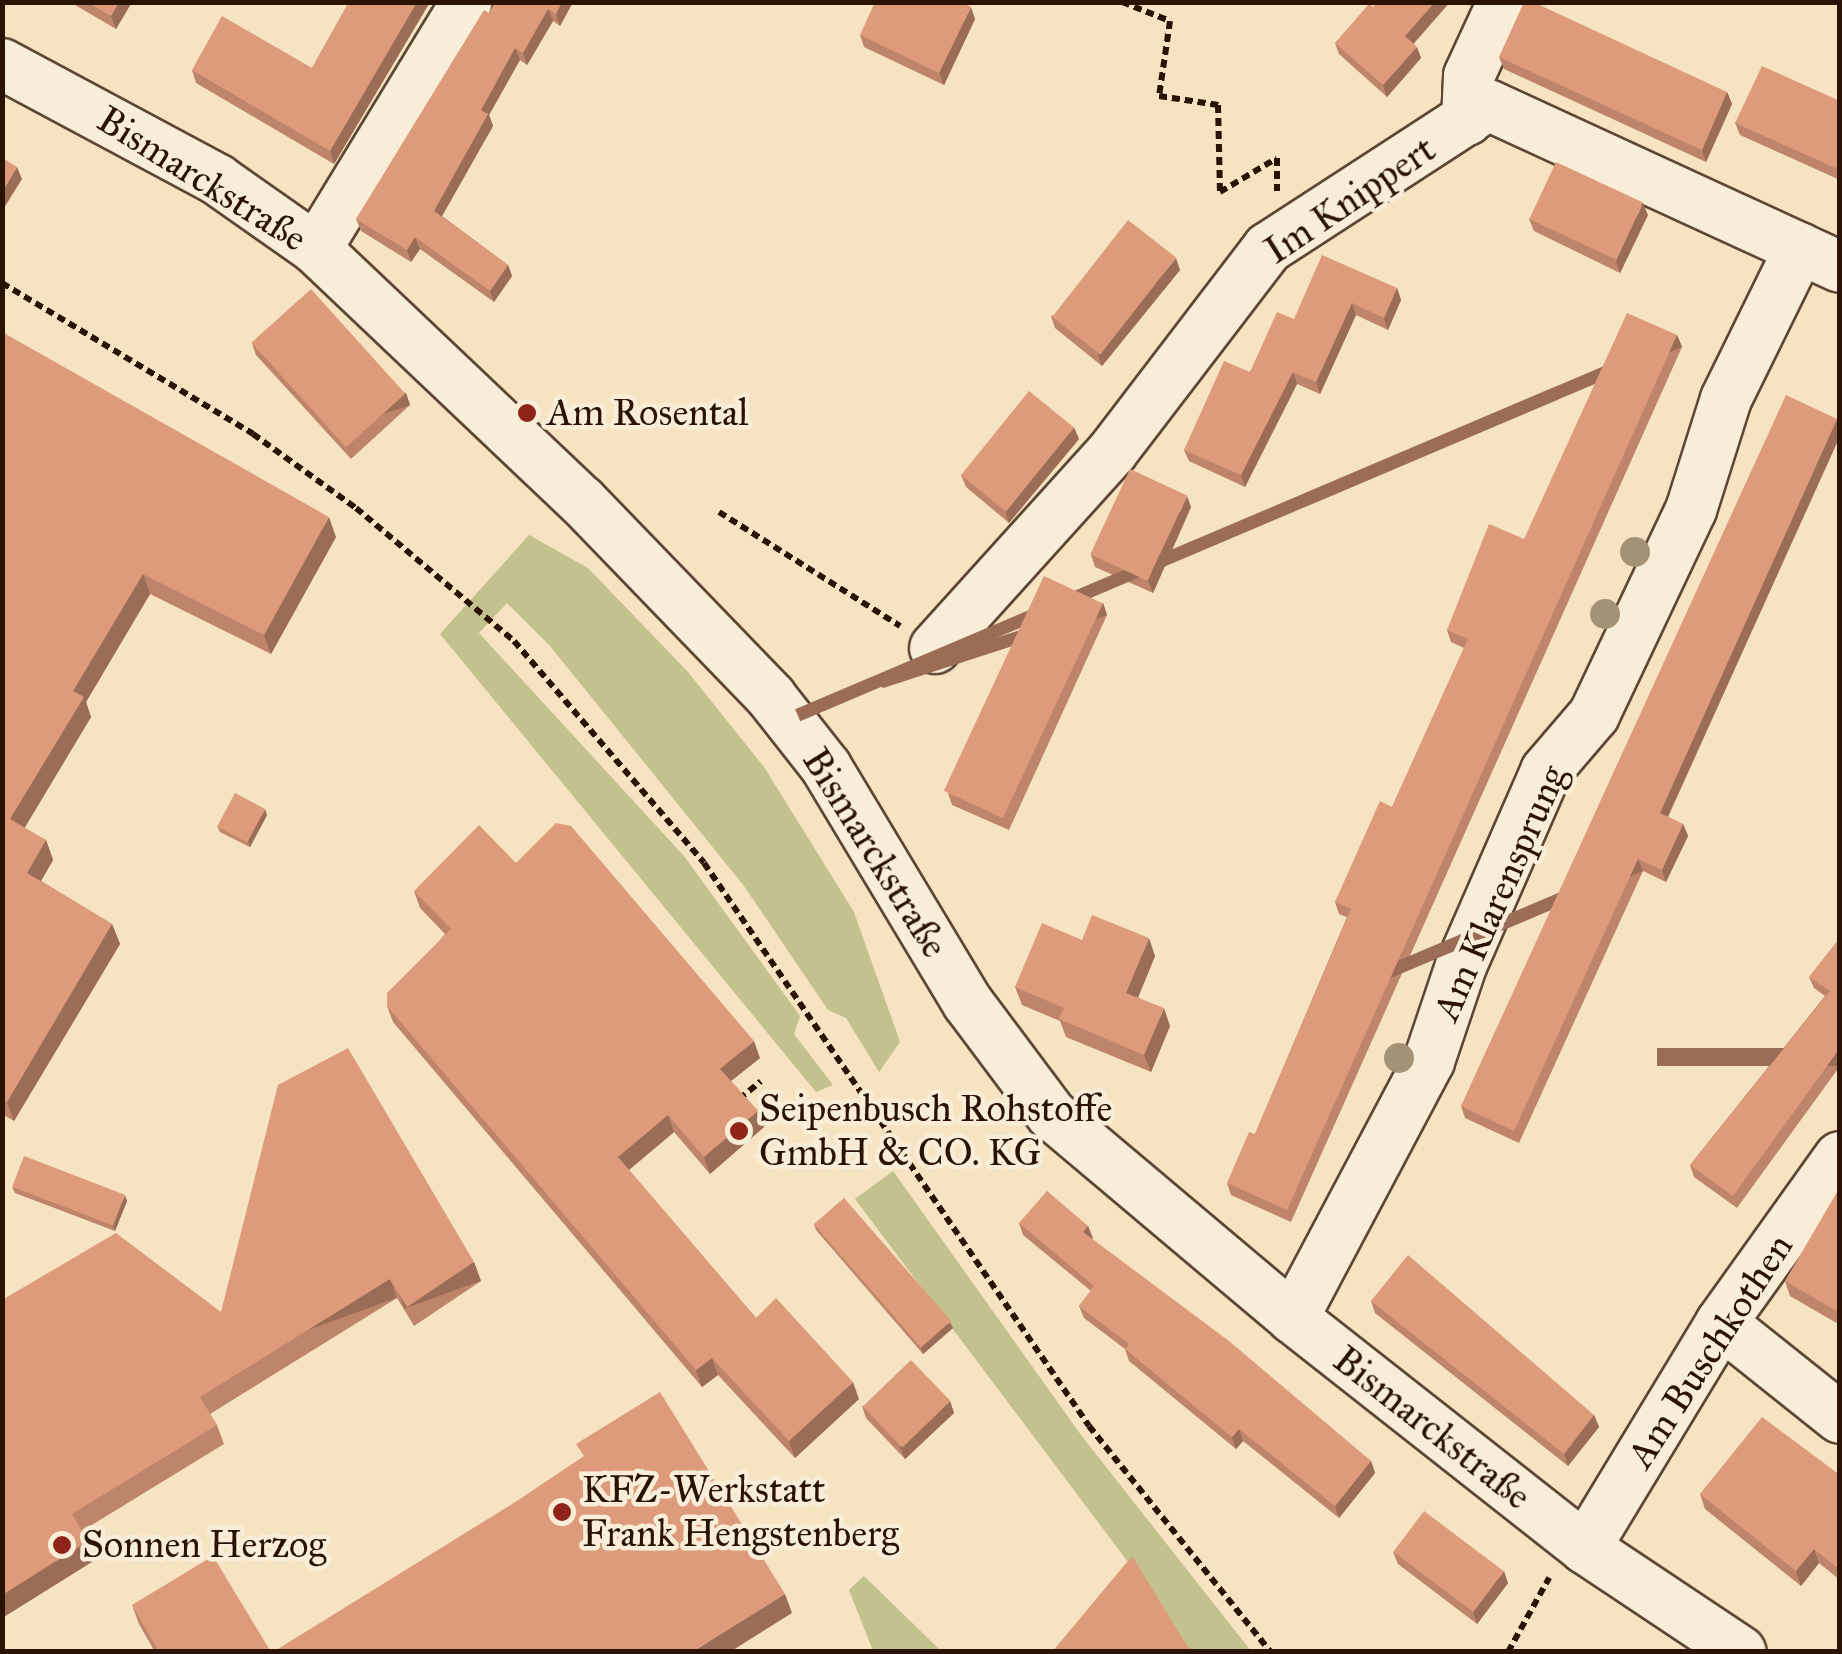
<!DOCTYPE html>
<html>
<head>
<meta charset="utf-8">
<style>
	body { margin:0 }
	#map { position:relative; width:1842px; height:1654px; overflow:hidden; background:#f5e3c1; font-family:"IM FELL Great Primer",serif }
	div>[style] { position:absolute }
	.green>* { inset:0; background:#c3c18e }
	.path>* { height:6px; margin-top:-3px; transform-origin:0; background:repeating-linear-gradient(90deg,#2a1305 0 8px,transparent 0 13px) }
	.roads { filter:drop-shadow(2px 0 #5d4734) drop-shadow(-2px 0 #5d4734) drop-shadow(0 2px #5d4734) drop-shadow(0 -2px #5d4734) }
	.minor>* { height:50px; margin:-25px; padding:0 25px; transform-origin:25px; border-radius:25px; background:#f8edd7 }
	.trees>* { width:30px; height:30px; margin:-15px; border-radius:50%; background:#a39274 }
	.wall>* { inset:0; background:#be856a }
	.shaded-wall>* { inset:0; background:#9b6c56; transform-origin:0 0 }
	.building>* { inset:0; background:#dd9b7b; transform-origin:0 0 }
	.dots>* { width:28px; height:28px; translate:-50% -50%; box-sizing:border-box; border:5px solid #f8edd7; border-radius:50% }
	span { translate:-50% -50%; white-space:nowrap; text-align:center; line-height:1.15; -webkit-text-stroke:9px #f8edd7; paint-order:stroke }
	.street-label { font-size:38px; color:#2a1305 }
	.poi-label { font-size:38px; color:#2a1305 }
	.left { translate:0 -50%; text-align:left }
	.frame { position:absolute; inset:0; border:5px solid #2a1305; pointer-events:none }
</style>
</head>
<body>
<div id="map">
	<div class="green">
		<div style="clip-path:polygon(529px 535px,588px 568px,688px 672px,764px 767px,854px 912px,900px 1042px,879px 1072px,846px 1018px,828px 1010px,744px 886px,550px 646px,507px 603px,479px 633px,684px 856px,800px 1016px,794px 1034px,833px 1085px,816px 1092px,440px 634px)"></div>
		<div style="clip-path:polygon(893px 1171px,1081px 1435px,1251px 1651px,1185px 1651px,1140px 1578px,855px 1199px)"></div>
		<div style="clip-path:polygon(864px 1576px,941px 1651px,873px 1651px,849px 1590px)"></div>
	</div>
	<div class="path">
		<div style="left:1122px;top:2px;width:52px;rotate:21.6deg"></div>
		<div style="left:1170px;top:21px;width:76px;rotate:98.3deg"></div>
		<div style="left:1159px;top:96px;width:60px;rotate:8.7deg"></div>
		<div style="left:1218px;top:105px;width:87px;rotate:88.7deg"></div>
		<div style="left:1220px;top:192px;width:66px;rotate:-30.8deg"></div>
		<div style="left:1277px;top:158px;width:33px;rotate:90deg"></div>
		<div style="left:2px;top:283px;width:293px;rotate:31deg"></div>
		<div style="left:253px;top:434px;width:127px;rotate:35.7deg"></div>
		<div style="left:356px;top:508px;width:207px;rotate:40.1deg"></div>
		<div style="left:514px;top:641px;width:292px;rotate:49.4deg"></div>
		<div style="left:704px;top:863px;width:682px;rotate:55.63deg"></div>
		<div style="left:1089px;top:1426px;width:290px;rotate:51.2deg"></div>
		<div style="left:719px;top:512px;width:214px;rotate:32.2deg"></div>
		<div style="left:739px;top:1099px;width:28px;rotate:-39deg"></div>
		<div style="left:1508px;top:1652px;width:85px;rotate:-61deg"></div>
	</div>
	<div class="roads">
		<div class="minor">
			<div style="left:2px;top:64px;width:245px;rotate:28.2deg"></div>
			<div style="left:218px;top:180px;width:120px;rotate:35.1deg"></div>
			<div style="left:316px;top:249px;width:366px;rotate:43.5deg"></div>
			<div style="left:582px;top:501px;width:272px;rotate:46deg"></div>
			<div style="left:771px;top:697px;width:89px;rotate:51.8deg"></div>
			<div style="left:826px;top:767px;width:275px;rotate:59deg"></div>
			<div style="left:968px;top:1003px;width:139px;rotate:53.2deg"></div>
			<div style="left:1051px;top:1114px;width:317px;rotate:40.1deg"></div>
			<div style="left:1293px;top:1318px;width:372px;rotate:38.2deg"></div>
			<div style="left:1585px;top:1548px;width:187px;rotate:33.7deg"></div>
			<div style="left:1467px;top:120px;width:44px;rotate:-87.4deg"></div>
			<div style="left:1469px;top:76px;width:81px;rotate:-65.3deg"></div>
			<div style="left:316px;top:249px;width:289px;rotate:-58.6deg"></div>
			<div style="left:935px;top:648px;width:264px;rotate:-47.9deg"></div>
			<div style="left:1112px;top:452px;width:257px;rotate:-52.6deg"></div>
			<div style="left:1268px;top:248px;width:262px;rotate:-33deg"></div>
			<div style="left:1488px;top:105px;width:387px;rotate:24.7deg"></div>
			<div style="left:1293px;top:1318px;width:291px;rotate:-62.1deg"></div>
			<div style="left:1429px;top:1061px;width:100px;rotate:-71.4deg"></div>
			<div style="left:1461px;top:966px;width:213px;rotate:-66.4deg"></div>
			<div style="left:1546px;top:771px;width:74px;rotate:-49.4deg"></div>
			<div style="left:1594px;top:715px;width:227px;rotate:-64.7deg"></div>
			<div style="left:1691px;top:510px;width:116px;rotate:-72.5deg"></div>
			<div style="left:1726px;top:399px;width:168px;rotate:-63.9deg"></div>
			<div style="left:1721px;top:1323px;width:152px;rotate:38.6deg"></div>
			<div style="left:1585px;top:1548px;width:263px;rotate:-58.8deg"></div>
			<div style="left:1721px;top:1323px;width:204px;rotate:-54.4deg"></div>
		</div>
	</div>
	<div class="trees">
		<div style="left:1635px;top:552px"></div>
		<div style="left:1605px;top:614px"></div>
		<div style="left:1399px;top:1058px"></div>
	</div>
	<div class="wall">
		<div style="clip-path:polygon(70px 2px,132px 2px,116px 29px)"></div>
		<div style="clip-path:polygon(349px 2px,430px 2px,334px 164px,196px 83px,192px 70px,312px 68px)"></div>
		<div style="clip-path:polygon(573px 2px,560px 26px,553px 21px,527px 65px,520px 60px,489px 115px,493px 126px,442px 216px,508px 265px,512px 276px,494px 302px,420px 249px,411px 262px,361px 231px,356px 219px,489px 13px)"></div>
		<div style="clip-path:polygon(1450px 2px,1413px 43px,1421px 58px,1387px 97px,1339px 54px,1335px 43px,1373px 7px)"></div>
		<div style="clip-path:polygon(975px 19px,944px 85px,864px 47px,860px 35px)"></div>
		<div style="clip-path:polygon(1499px 57px,1727px 92px,1732px 104px,1706px 162px,1504px 69px)"></div>
		<div style="clip-path:polygon(1840px 101px,1840px 180px,1740px 135px,1735px 123px)"></div>
		<div style="clip-path:polygon(1648px 215px,1620px 273px,1534px 231px,1529px 219px)"></div>
		<div style="clip-path:polygon(1180px 270px,1102px 366px,1055px 328px,1051px 316px)"></div>
		<div style="clip-path:polygon(1397px 288px,1401px 300px,1388px 330px,1356px 315px,1320px 394px,1297px 384px,1245px 487px,1189px 461px,1184px 450px,1294px 319px)"></div>
		<div style="clip-path:polygon(2px 332px,336px 537px,271px 654px,150px 594px,86px 702px,91px 717px,24px 828px,46px 840px,53px 860px,41px 881px,112px 924px,120px 944px,14px 1121px,2px 1114px)"></div>
		<div style="clip-path:polygon(1677px 335px,1682px 347px,1291px 1222px,1231px 1195px,1227px 1183px,1255px 1134px,1347px 917px,1339px 914px,1335px 902px,1392px 807px,1464px 648px,1451px 642px,1447px 630px,1524px 539px)"></div>
		<div style="clip-path:polygon(252px 343px,406px 393px,410px 405px,351px 459px,256px 355px)"></div>
		<div style="clip-path:polygon(1837px 419px,1840px 424px,1840px 436px,1668px 817px,1683px 824px,1688px 836px,1666px 882px,1643px 871px,1519px 1143px,1465px 1118px,1461px 1106px)"></div>
		<div style="clip-path:polygon(1079px 439px,1009px 523px,966px 487px,961px 475px)"></div>
		<div style="clip-path:polygon(1191px 507px,1153px 593px,1095px 567px,1091px 555px)"></div>
		<div style="clip-path:polygon(1103px 603px,1107px 615px,1009px 830px,952px 805px,948px 793px)"></div>
		<div style="clip-path:polygon(267px 815px,250px 847px,220px 832px,217px 826px)"></div>
		<div style="clip-path:polygon(516px 863px,760px 1058px,731px 1081px,758px 1111px,764px 1127px,710px 1174px,674px 1132px,629px 1170px,756px 1318px,859px 1399px,795px 1458px,718px 1375px,702px 1387px,393px 1022px,387px 1006px,445px 934px,420px 908px,414px 891px)"></div>
		<div style="clip-path:polygon(1840px 938px,1840px 1066px,1737px 1208px,1694px 1177px,1690px 1165px,1825px 996px,1814px 988px,1809px 977px)"></div>
		<div style="clip-path:polygon(1082px 940px,1155px 956px,1138px 997px,1170px 1026px,1151px 1072px,1066px 1037px,1060px 1021px,1022px 1005px,1015px 987px)"></div>
		<div style="clip-path:polygon(12px 1187px,127px 1201px,115px 1231px,15px 1193px)"></div>
		<div style="clip-path:polygon(1840px 1194px,1840px 1325px,1790px 1296px,1785px 1281px)"></div>
		<div style="clip-path:polygon(1019px 1223px,1088px 1226px,1092px 1239px,1371px 1461px,1375px 1473px,1339px 1518px,1243px 1441px,1236px 1449px,1129px 1361px,1125px 1349px,1084px 1318px,1079px 1306px,1091px 1291px,1023px 1235px)"></div>
		<div style="clip-path:polygon(814px 1224px,953px 1328px,923px 1354px,816px 1230px)"></div>
		<div style="clip-path:polygon(474px 1262px,481px 1281px,414px 1326px,397px 1298px,210px 1414px,217px 1425px,224px 1444px,82px 1531px,88px 1541px,95px 1560px,2px 1618px,2px 1300px,221px 1312px)"></div>
		<div style="clip-path:polygon(1371px 1301px,1594px 1415px,1599px 1427px,1568px 1466px,1375px 1313px)"></div>
		<div style="clip-path:polygon(950px 1401px,954px 1413px,905px 1459px,866px 1418px,862px 1406px)"></div>
		<div style="clip-path:polygon(1840px 1475px,1840px 1580px,1819px 1563px,1801px 1586px,1705px 1509px,1700px 1494px)"></div>
		<div style="clip-path:polygon(1393px 1552px,1508px 1583px,1477px 1624px,1398px 1564px)"></div>
		<div style="clip-path:polygon(132px 1605px,271px 1652px,155px 1652px,139px 1624px)"></div>
	</div>
	<div class="shaded-wall">
		<div style="clip-path:polygon(119px 2px,132px 2px,116px 29px,111px 16px)"></div>
		<div style="clip-path:polygon(417px 2px,430px 2px,334px 164px,330px 151px)"></div>
		<div style="clip-path:polygon(562px 2px,573px 2px,560px 26px,556px 14px)"></div>
		<div style="clip-path:polygon(1435px 2px,1450px 2px,1410px 48px,1405px 36px)"></div>
		<div style="clip-path:polygon(971px 7px,975px 19px,944px 85px,939px 73px)"></div>
		<div style="clip-path:polygon(548px 9px,553px 21px,527px 65px,523px 53px)"></div>
		<div style="clip-path:polygon(1417px 47px,1421px 58px,1387px 97px,1383px 85px)"></div>
		<div style="clip-path:polygon(515px 48px,520px 60px,489px 115px,493px 126px,438px 223px,434px 211px,481px 110px)"></div>
		<div style="clip-path:polygon(1727px 92px,1732px 104px,1706px 162px,1702px 150px)"></div>
		<div style="clip-path:polygon(17px 167px,22px 179px,2px 211px,2px 192px)"></div>
		<div style="clip-path:polygon(1643px 203px,1648px 215px,1620px 273px,1616px 261px)"></div>
		<div style="clip-path:polygon(415px 237px,420px 249px,411px 262px,407px 250px)"></div>
		<div style="clip-path:polygon(1176px 258px,1180px 270px,1102px 366px,1098px 355px)"></div>
		<div style="clip-path:polygon(508px 265px,512px 276px,494px 302px,490px 291px)"></div>
		<div style="clip-path:polygon(1397px 288px,1401px 300px,1388px 330px,1384px 318px)"></div>
		<div style="clip-path:polygon(1352px 303px,1356px 315px,1320px 394px,1316px 382px)"></div>
		<div style="left:1677px;top:335px;width:13px;height:958px;rotate:67deg"></div>
		<div style="clip-path:polygon(1293px 372px,1297px 384px,1245px 487px,1241px 475px)"></div>
		<div style="left:406px;top:393px;width:13px;height:80px;rotate:72deg"></div>
		<div style="clip-path:polygon(1837px 419px,1840px 424px,1840px 436px,1664px 825px,1660px 813px)"></div>
		<div style="clip-path:polygon(1074px 427px,1079px 439px,1009px 523px,1005px 511px)"></div>
		<div style="clip-path:polygon(1187px 496px,1191px 507px,1153px 593px,1148px 581px)"></div>
		<div style="clip-path:polygon(329px 517px,336px 537px,271px 654px,264px 635px)"></div>
		<div style="clip-path:polygon(143px 574px,150px 594px,86px 702px,91px 717px,18px 839px,10px 819px,73px 691px)"></div>
		<div style="left:1103px;top:603px;width:13px;height:236px;rotate:72deg"></div>
		<div style="clip-path:polygon(265px 809px,267px 815px,250px 847px,248px 841px)"></div>
		<div style="clip-path:polygon(1683px 824px,1688px 836px,1666px 882px,1662px 870px)"></div>
		<div style="clip-path:polygon(46px 840px,53px 860px,34px 893px,27px 873px)"></div>
		<div style="left:1638px;top:859px;width:13px;height:299px;rotate:67deg"></div>
		<div style="clip-path:polygon(112px 924px,120px 944px,14px 1121px,7px 1102px)"></div>
		<div style="clip-path:polygon(1149px 938px,1155px 956px,1133px 1010px,1126px 993px)"></div>
		<div style="clip-path:polygon(1164px 1008px,1170px 1026px,1151px 1072px,1144px 1055px)"></div>
		<div style="clip-path:polygon(754px 1041px,760px 1058px,726px 1085px,720px 1069px)"></div>
		<div style="left:1840px;top:1048px;width:18px;height:183px;rotate:90deg"></div>
		<div style="clip-path:polygon(758px 1111px,764px 1127px,710px 1174px,704px 1157px)"></div>
		<div style="clip-path:polygon(668px 1115px,674px 1132px,624px 1174px,618px 1157px)"></div>
		<div style="clip-path:polygon(125px 1195px,127px 1201px,115px 1231px,113px 1225px)"></div>
		<div style="clip-path:polygon(1088px 1226px,1093px 1238px,1087px 1244px,1083px 1232px)"></div>
		<div style="left:474px;top:1262px;width:20px;height:81px;rotate:70deg"></div>
		<div style="left:390px;top:1279px;width:20px;height:224px;rotate:70deg"></div>
		<div style="clip-path:polygon(950px 1322px,953px 1328px,923px 1354px,921px 1348px)"></div>
		<div style="clip-path:polygon(712px 1358px,718px 1375px,702px 1387px,696px 1370px)"></div>
		<div style="clip-path:polygon(853px 1382px,859px 1399px,795px 1458px,789px 1441px)"></div>
		<div style="clip-path:polygon(950px 1401px,954px 1413px,905px 1459px,900px 1447px)"></div>
		<div style="clip-path:polygon(1594px 1415px,1599px 1427px,1568px 1466px,1564px 1454px)"></div>
		<div style="clip-path:polygon(1239px 1429px,1243px 1441px,1236px 1449px,1232px 1437px)"></div>
		<div style="clip-path:polygon(1371px 1461px,1375px 1473px,1339px 1518px,1335px 1506px)"></div>
		<div style="clip-path:polygon(88px 1541px,95px 1560px,2px 1618px,2px 1595px)"></div>
		<div style="clip-path:polygon(1814px 1549px,1819px 1563px,1801px 1586px,1796px 1571px)"></div>
		<div style="clip-path:polygon(1504px 1571px,1508px 1583px,1477px 1624px,1473px 1612px)"></div>
		<div style="clip-path:polygon(785px 1594px,792px 1613px,730px 1652px,692px 1652px)"></div>
	</div>
	<div class="building">
		<div style="clip-path:polygon(87px 2px,119px 2px,111px 16px)"></div>
		<div style="clip-path:polygon(349px 2px,417px 2px,330px 151px,192px 70px,222px 16px,312px 68px)"></div>
		<div style="clip-path:polygon(495px 2px,562px 2px,556px 14px,548px 9px,523px 53px,515px 48px,481px 110px,488px 114px,434px 211px,508px 265px,490px 291px,415px 237px,407px 250px,356px 219px,484px 10px,489px 13px)"></div>
		<div style="clip-path:polygon(875px 2px,962px 2px,971px 7px,939px 73px,860px 35px)"></div>
		<div style="clip-path:polygon(1377px 2px,1435px 2px,1405px 36px,1417px 47px,1383px 85px,1335px 43px,1369px 4px,1373px 7px)"></div>
		<div style="clip-path:polygon(1524px 2px,1533px 2px,1727px 92px,1702px 150px,1499px 57px)"></div>
		<div style="clip-path:polygon(1762px 66px,1840px 101px,1840px 170px,1735px 123px)"></div>
		<div style="clip-path:polygon(2px 158px,17px 167px,2px 192px)"></div>
		<div style="left:1556px;top:162px;width:96px;height:63px;rotate:25deg"></div>
		<div style="left:1128px;top:220px;width:61px;height:123px;rotate:38deg"></div>
		<div style="clip-path:polygon(1322px 255px,1397px 288px,1384px 318px,1352px 303px,1316px 382px,1293px 372px,1241px 475px,1184px 450px,1224px 361px,1250px 372px,1277px 312px,1294px 319px)"></div>
		<div style="left:311px;top:289px;width:141px;height:80px;rotate:48deg"></div>
		<div style="clip-path:polygon(1627px 313px,1677px 335px,1287px 1210px,1227px 1183px,1249px 1132px,1255px 1134px,1351px 909px,1335px 902px,1380px 801px,1392px 807px,1468px 639px,1447px 630px,1489px 524px,1524px 539px)"></div>
		<div style="clip-path:polygon(2px 332px,329px 517px,264px 635px,143px 574px,73px 691px,84px 697px,10px 819px,46px 840px,27px 873px,112px 924px,7px 1102px,2px 1099px)"></div>
		<div style="left:1029px;top:391px;width:58px;height:108px;rotate:39deg"></div>
		<div style="clip-path:polygon(1786px 395px,1837px 419px,1660px 813px,1683px 824px,1662px 870px,1638px 859px,1514px 1131px,1461px 1106px)"></div>
		<div style="left:1130px;top:469px;width:63px;height:94px;rotate:25deg"></div>
		<div style="left:1044px;top:576px;width:65px;height:237px;rotate:25deg"></div>
		<div style="left:235px;top:793px;width:34px;height:38px;rotate:28deg"></div>
		<div style="clip-path:polygon(556px 823px,571px 826px,754px 1041px,720px 1069px,758px 1111px,704px 1157px,668px 1115px,618px 1157px,756px 1318px,776px 1298px,853px 1382px,789px 1441px,712px 1358px,696px 1370px,387px 1006px,387px 993px,451px 929px,414px 891px,479px 825px,516px 863px)"></div>
		<div style="clip-path:polygon(1092px 915px,1149px 938px,1126px 993px,1164px 1008px,1144px 1055px,1059px 1019px,1064px 1008px,1015px 987px,1042px 923px,1082px 940px)"></div>
		<div style="clip-path:polygon(1840px 938px,1840px 1048px,1733px 1196px,1690px 1165px,1830px 991px,1809px 977px)"></div>
		<div style="clip-path:polygon(348px 1048px,474px 1262px,407px 1307px,390px 1279px,200px 1397px,217px 1425px,72px 1514px,88px 1541px,2px 1595px,2px 1300px,116px 1233px,221px 1312px,278px 1085px)"></div>
		<div style="left:24px;top:1156px;width:108px;height:33px;rotate:21deg"></div>
		<div style="clip-path:polygon(1047px 1191px,1088px 1226px,1083px 1232px,1229px 1341px,1371px 1461px,1335px 1506px,1239px 1429px,1232px 1437px,1125px 1349px,1129px 1344px,1079px 1306px,1094px 1286px,1019px 1223px)"></div>
		<div style="clip-path:polygon(1837px 1192px,1840px 1194px,1840px 1313px,1785px 1281px)"></div>
		<div style="left:844px;top:1198px;width:163px;height:40px;rotate:49deg"></div>
		<div style="clip-path:polygon(1408px 1255px,1594px 1415px,1564px 1454px,1371px 1301px)"></div>
		<div style="left:911px;top:1360px;width:57px;height:67px;rotate:46deg"></div>
		<div style="clip-path:polygon(660px 1392px,785px 1594px,692px 1652px,273px 1652px,517px 1501px,584px 1456px,576px 1444px)"></div>
		<div style="clip-path:polygon(1762px 1417px,1840px 1475px,1840px 1570px,1814px 1549px,1796px 1571px,1700px 1494px)"></div>
		<div style="left:1424px;top:1511px;width:100px;height:51px;rotate:37deg"></div>
		<div style="clip-path:polygon(213px 1556px,271px 1652px,159px 1652px,132px 1605px)"></div>
		<div style="clip-path:polygon(1132px 1556px,1186px 1644px,1193px 1652px,1052px 1652px)"></div>
	</div>
	<div class="dots">
		<div style="left:527px;top:413px;background:#8f2418"></div>
		<div style="left:739px;top:1131px;background:#8f2418"></div>
		<div style="left:562px;top:1512px;background:#8f2418"></div>
		<div style="left:62px;top:1545px;background:#8f2418"></div>
	</div>
	<div class="street-label">
		<span style="left:202px;top:179px;rotate:32deg">Bismarckstraße</span>
		<span style="left:1350px;top:200px;rotate:-34deg">Im Knippert</span>
		<span style="left:875px;top:853px;rotate:58deg">Bismarckstraße</span>
		<span style="left:1500px;top:893px;rotate:-66deg">Am Klarensprung</span>
		<span style="left:1710px;top:1351px;rotate:-57deg">Am Buschkothen</span>
		<span style="left:1432px;top:1428px;rotate:38deg">Bismarckstraße</span>
	</div>
	<div class="poi-label">
		<span class="left" style="left:547px;top:413px">Am Rosental</span>
		<span class="left" style="left:759px;top:1131px">Seipenbusch Rohstoffe<br>GmbH &amp; CO. KG</span>
		<span class="left" style="left:582px;top:1512px">KFZ-Werkstatt<br>Frank Hengstenberg</span>
		<span class="left" style="left:82px;top:1545px">Sonnen Herzog</span>
	</div>
	<div class="frame"></div>
</div>
</body>
</html>
